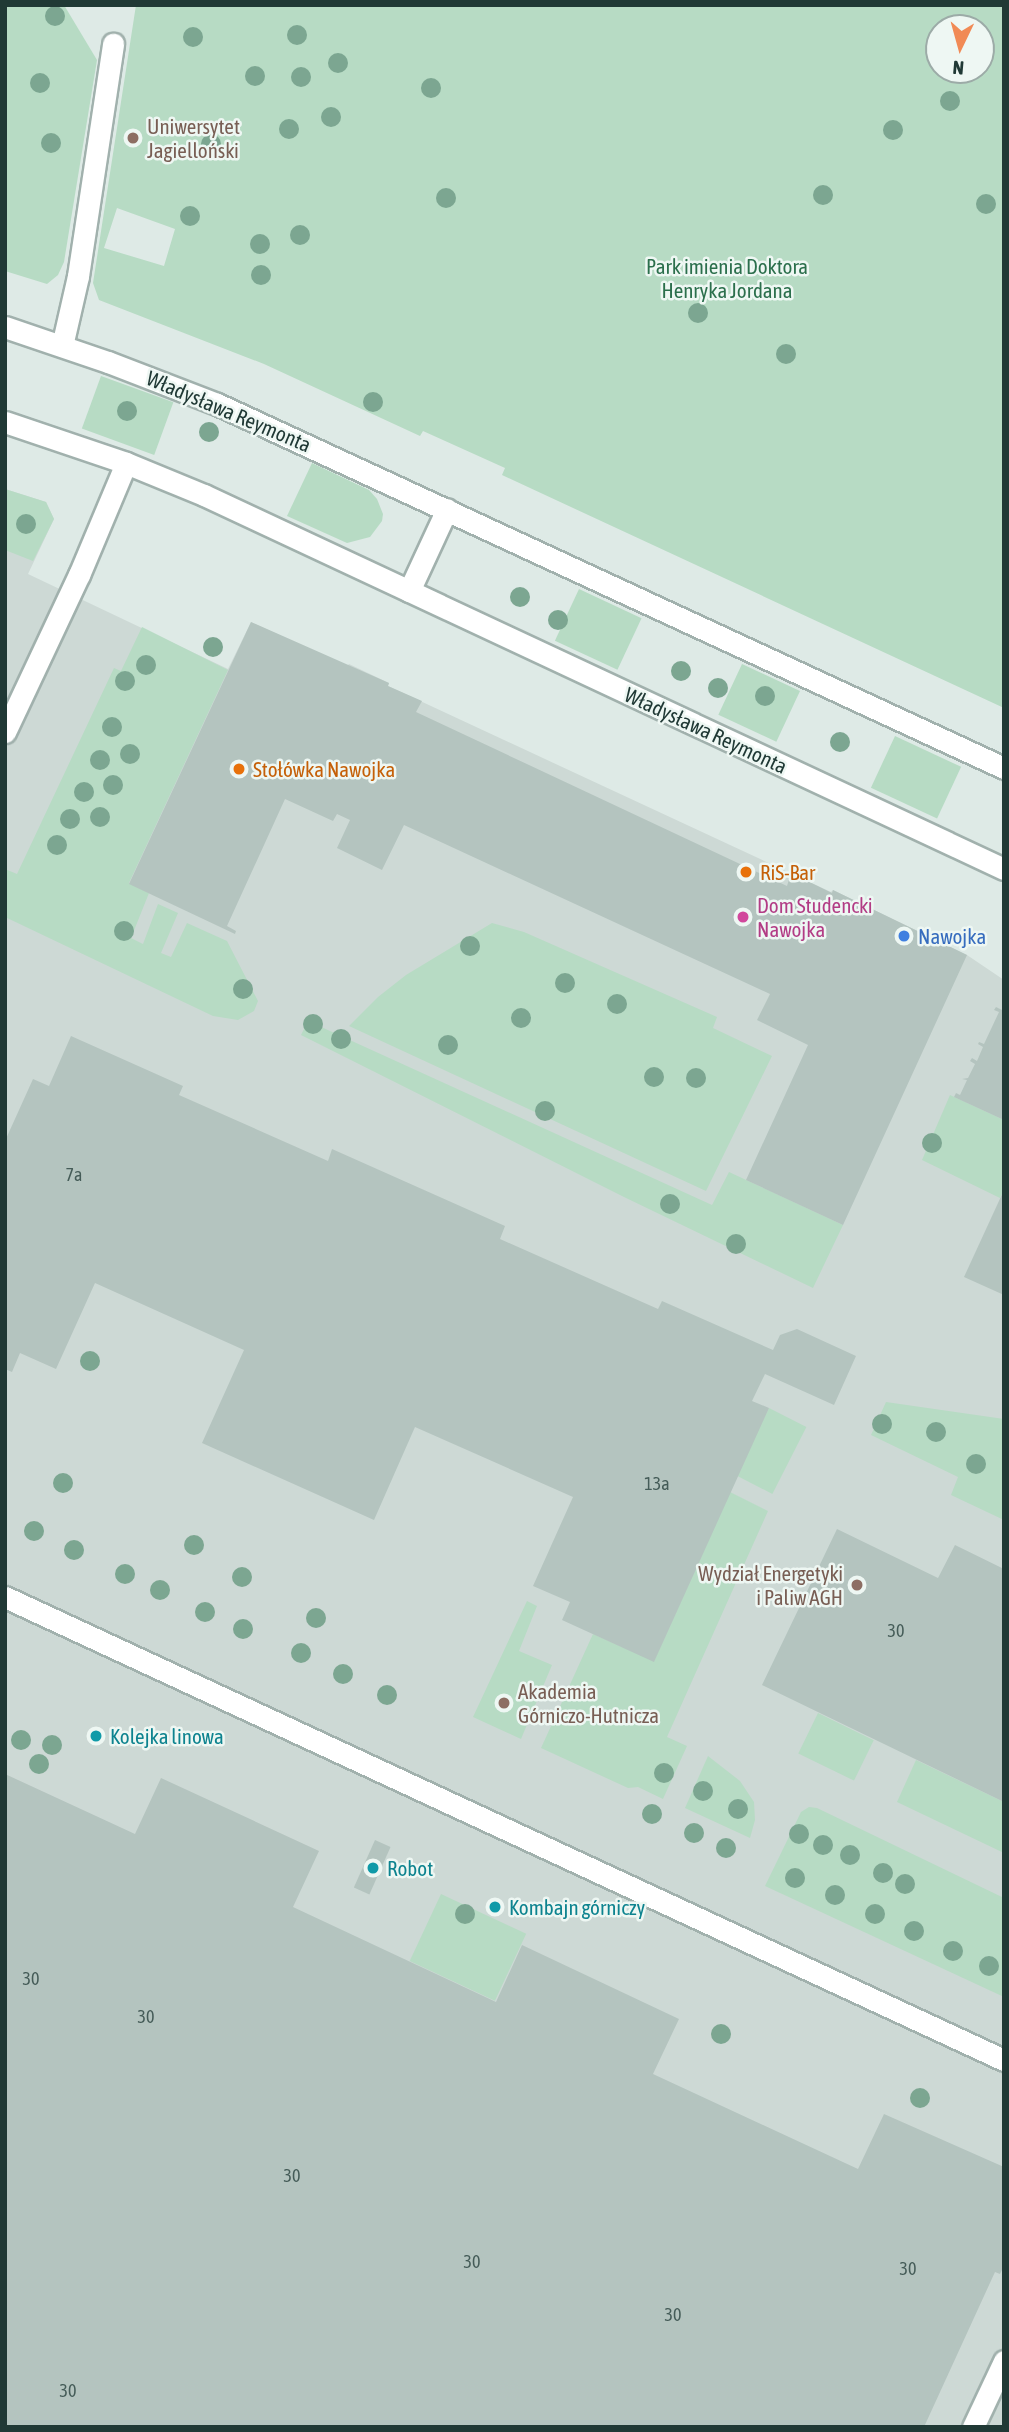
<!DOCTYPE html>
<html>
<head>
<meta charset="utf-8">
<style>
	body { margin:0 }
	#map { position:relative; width:1009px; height:2432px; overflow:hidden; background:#deeae6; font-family:"Asap Condensed",sans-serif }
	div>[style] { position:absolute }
	.built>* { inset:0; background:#cdd9d5 }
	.green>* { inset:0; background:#b7dbc4; transform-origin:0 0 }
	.building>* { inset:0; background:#b4c4bf; transform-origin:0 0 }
	.roads { filter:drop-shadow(2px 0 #a1b1ad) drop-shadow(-2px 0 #a1b1ad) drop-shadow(0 2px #a1b1ad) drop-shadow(0 -2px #a1b1ad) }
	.minor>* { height:21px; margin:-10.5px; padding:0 10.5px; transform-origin:10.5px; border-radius:10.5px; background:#fff }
	.trees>* { width:20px; height:20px; margin:-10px; border-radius:50%; background:#7ca691 }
	.dots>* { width:19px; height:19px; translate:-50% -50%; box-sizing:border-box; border:4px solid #eef7f3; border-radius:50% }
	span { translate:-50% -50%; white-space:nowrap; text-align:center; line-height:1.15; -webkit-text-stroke:5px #eef7f3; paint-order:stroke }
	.number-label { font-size:18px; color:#455c58 }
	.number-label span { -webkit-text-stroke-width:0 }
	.education-label { font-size:21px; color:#785e54 }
	.left { translate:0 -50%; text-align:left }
	.right { translate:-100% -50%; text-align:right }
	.park-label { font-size:21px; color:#2b6f4c }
	.street-label { font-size:21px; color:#203935 }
	.food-label { font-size:21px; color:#c56008 }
	.hotel-label { font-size:21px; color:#b23c85 }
	.shop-label { font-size:21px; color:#366cbe }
	.culture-label { font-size:21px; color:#0d838f }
	.frame { position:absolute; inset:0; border:7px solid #203935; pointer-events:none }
	.north { position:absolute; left:925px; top:14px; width:70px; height:70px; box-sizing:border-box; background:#eef7f3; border:2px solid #9caba7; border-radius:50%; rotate:185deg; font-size:19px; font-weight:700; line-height:28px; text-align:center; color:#203935 }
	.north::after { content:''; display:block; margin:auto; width:24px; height:32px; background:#f18a55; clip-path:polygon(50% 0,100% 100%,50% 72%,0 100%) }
</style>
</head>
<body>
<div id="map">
	<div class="built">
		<div style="clip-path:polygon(5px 489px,46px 502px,54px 519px,28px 574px,228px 669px,251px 622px,347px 666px,349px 664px,389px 683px,388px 686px,831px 892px,833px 890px,967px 955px,1004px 980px,1004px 2427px,5px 2427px)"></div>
	</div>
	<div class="green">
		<div style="clip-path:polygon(5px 5px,64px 5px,97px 60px,64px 262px,58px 275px,47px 284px,5px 271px)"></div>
		<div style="clip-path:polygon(evenodd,136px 5px,1004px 5px,1004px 708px,502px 475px,505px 468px,423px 431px,420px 436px,264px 364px,99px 300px,93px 283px,136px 5px,939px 28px,981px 28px,981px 70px,939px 70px,939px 28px,136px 5px,117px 208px,175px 229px,164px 266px,104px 248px,117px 208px)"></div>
		<div style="left:101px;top:376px;width:77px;height:56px;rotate:20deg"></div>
		<div style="clip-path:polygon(312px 463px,369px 490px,377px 499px,383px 514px,382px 521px,370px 537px,347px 543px,287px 516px)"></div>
		<div style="clip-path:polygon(5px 489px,46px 502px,54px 519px,33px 561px,5px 550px)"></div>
		<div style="left:579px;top:589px;width:69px;height:57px;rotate:25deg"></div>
		<div style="clip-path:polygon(142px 627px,228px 670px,129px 883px,149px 893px,131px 938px,143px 944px,158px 904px,178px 913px,161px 953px,171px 957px,187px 923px,227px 941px,258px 1001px,254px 1011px,238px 1020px,213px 1016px,5px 917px,5px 869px,17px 874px,114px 668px,121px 671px)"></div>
		<div style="left:742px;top:664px;width:64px;height:56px;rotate:25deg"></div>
		<div style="left:895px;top:736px;width:73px;height:57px;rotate:25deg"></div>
		<div style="clip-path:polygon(492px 923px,524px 932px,717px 1017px,713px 1028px,772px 1056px,706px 1191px,349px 1026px,378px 997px,406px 975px)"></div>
		<div style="clip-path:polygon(308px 1021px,712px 1205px,729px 1172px,843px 1225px,813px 1288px,624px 1197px,301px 1035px)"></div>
		<div style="clip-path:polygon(950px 1095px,1004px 1120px,1004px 1190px,1000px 1198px,922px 1160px)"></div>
		<div style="clip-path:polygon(886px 1402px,1004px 1419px,1004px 1520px,951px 1495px,958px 1477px,871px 1435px)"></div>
		<div style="left:769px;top:1408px;width:42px;height:75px;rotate:27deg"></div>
		<div style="clip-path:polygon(730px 1492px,768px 1511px,667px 1737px,687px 1746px,663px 1799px,638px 1787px,628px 1788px,541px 1748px,593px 1634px,654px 1661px)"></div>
		<div style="clip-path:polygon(527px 1601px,537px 1606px,519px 1651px,552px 1665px,521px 1739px,473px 1717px)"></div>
		<div style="left:818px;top:1713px;width:62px;height:45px;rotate:26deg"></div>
		<div style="clip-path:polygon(708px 1756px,740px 1781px,754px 1802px,755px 1820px,750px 1838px,685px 1808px)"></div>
		<div style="clip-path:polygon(916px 1760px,1004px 1802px,1004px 1853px,897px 1802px)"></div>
		<div style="clip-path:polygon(809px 1807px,817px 1808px,1004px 1898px,1004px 1997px,765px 1886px,801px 1812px)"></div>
		<div style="left:441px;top:1894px;width:94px;height:74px;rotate:25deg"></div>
	</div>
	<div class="building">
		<div style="clip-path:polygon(251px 622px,389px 683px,388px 686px,422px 701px,416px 712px,787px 886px,791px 873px,832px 893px,833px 890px,967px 955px,843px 1225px,746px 1180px,808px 1045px,757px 1020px,770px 994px,404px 825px,382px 870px,337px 848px,350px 820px,337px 814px,333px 821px,285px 799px,227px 926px,236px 931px,235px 934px,129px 884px)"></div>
		<div style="clip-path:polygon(996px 1007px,1004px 1011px,1004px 1120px,954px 1097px,956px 1093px,960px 1095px,967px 1080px,962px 1079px,968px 1078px,975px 1064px,970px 1061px,972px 1058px,977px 1061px,983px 1047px,978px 1044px,979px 1042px,984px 1044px,999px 1012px,994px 1010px)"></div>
		<div style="clip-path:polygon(71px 1036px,183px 1086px,179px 1095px,328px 1161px,332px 1149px,505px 1226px,500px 1239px,658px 1309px,662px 1301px,773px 1350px,780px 1335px,797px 1329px,856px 1356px,834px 1405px,765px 1374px,752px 1401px,769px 1408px,654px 1662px,562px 1620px,570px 1602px,533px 1586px,573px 1497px,415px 1427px,374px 1520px,202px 1443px,244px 1350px,95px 1283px,56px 1369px,20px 1353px,12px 1372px,5px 1369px,5px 1141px,33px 1079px,49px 1086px)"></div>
		<div style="clip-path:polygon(1004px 1190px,1004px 1295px,964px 1277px)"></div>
		<div style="clip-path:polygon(837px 1529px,938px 1578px,955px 1545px,1004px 1569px,1004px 1802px,762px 1685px)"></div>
		<div style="clip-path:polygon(5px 1774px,135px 1834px,161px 1778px,237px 1813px,319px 1851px,293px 1907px,496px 2002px,522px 1945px,679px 2019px,653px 2074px,858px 2169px,884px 2114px,1004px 2167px,1004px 2266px,1000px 2274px,995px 2272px,924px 2427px,5px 2427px)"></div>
		<div style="left:375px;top:1840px;width:17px;height:52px;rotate:24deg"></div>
	</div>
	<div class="roads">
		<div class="minor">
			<div style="left:5px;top:327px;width:109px;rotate:18.8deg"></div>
			<div style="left:108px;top:362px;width:117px;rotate:21.1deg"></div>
			<div style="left:217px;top:404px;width:867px;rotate:24.82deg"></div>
			<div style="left:62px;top:346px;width:72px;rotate:-77.1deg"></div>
			<div style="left:78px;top:276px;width:235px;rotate:-81.4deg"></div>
			<div style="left:5px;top:422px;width:128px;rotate:18.7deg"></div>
			<div style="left:126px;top:463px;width:84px;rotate:22.3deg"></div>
			<div style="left:204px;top:495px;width:883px;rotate:25.06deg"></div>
			<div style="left:409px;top:591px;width:90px;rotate:-65.1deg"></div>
			<div style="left:5px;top:732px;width:174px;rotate:-64.8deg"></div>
			<div style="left:79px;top:575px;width:121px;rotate:-67.2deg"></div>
			<div style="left:5px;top:1597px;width:1101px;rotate:24.87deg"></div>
			<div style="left:973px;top:2427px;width:73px;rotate:-64.8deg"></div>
		</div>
	</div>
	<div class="trees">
		<div style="left:55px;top:16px"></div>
		<div style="left:297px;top:35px"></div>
		<div style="left:193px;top:37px"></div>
		<div style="left:338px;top:63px"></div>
		<div style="left:255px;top:76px"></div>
		<div style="left:301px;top:77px"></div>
		<div style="left:40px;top:83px"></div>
		<div style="left:431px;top:88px"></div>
		<div style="left:950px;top:101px"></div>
		<div style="left:331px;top:117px"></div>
		<div style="left:289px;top:129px"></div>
		<div style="left:893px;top:130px"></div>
		<div style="left:51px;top:143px"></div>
		<div style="left:211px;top:144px"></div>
		<div style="left:823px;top:195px"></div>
		<div style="left:446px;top:198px"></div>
		<div style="left:986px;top:204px"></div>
		<div style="left:190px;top:216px"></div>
		<div style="left:300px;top:235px"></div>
		<div style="left:260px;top:244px"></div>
		<div style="left:261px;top:275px"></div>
		<div style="left:698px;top:313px"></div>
		<div style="left:786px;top:354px"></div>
		<div style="left:373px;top:402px"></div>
		<div style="left:127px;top:411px"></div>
		<div style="left:209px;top:432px"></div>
		<div style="left:26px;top:524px"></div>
		<div style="left:520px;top:597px"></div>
		<div style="left:558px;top:620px"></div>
		<div style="left:213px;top:647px"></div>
		<div style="left:146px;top:665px"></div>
		<div style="left:681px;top:671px"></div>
		<div style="left:125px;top:681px"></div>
		<div style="left:718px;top:688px"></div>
		<div style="left:765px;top:696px"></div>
		<div style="left:112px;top:727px"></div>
		<div style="left:840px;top:742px"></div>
		<div style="left:130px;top:754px"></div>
		<div style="left:100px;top:760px"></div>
		<div style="left:113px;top:785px"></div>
		<div style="left:84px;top:792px"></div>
		<div style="left:100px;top:817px"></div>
		<div style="left:70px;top:819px"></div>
		<div style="left:57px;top:845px"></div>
		<div style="left:124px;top:931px"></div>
		<div style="left:470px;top:946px"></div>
		<div style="left:565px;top:983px"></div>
		<div style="left:243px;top:989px"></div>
		<div style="left:617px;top:1004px"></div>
		<div style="left:521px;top:1018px"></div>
		<div style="left:313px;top:1024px"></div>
		<div style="left:341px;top:1039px"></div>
		<div style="left:448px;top:1045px"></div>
		<div style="left:654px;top:1077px"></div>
		<div style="left:696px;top:1078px"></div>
		<div style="left:545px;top:1111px"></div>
		<div style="left:932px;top:1143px"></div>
		<div style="left:670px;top:1204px"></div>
		<div style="left:736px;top:1244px"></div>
		<div style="left:90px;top:1361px"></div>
		<div style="left:882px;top:1424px"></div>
		<div style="left:936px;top:1432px"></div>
		<div style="left:976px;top:1464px"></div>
		<div style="left:63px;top:1483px"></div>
		<div style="left:34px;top:1531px"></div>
		<div style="left:194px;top:1545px"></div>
		<div style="left:74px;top:1550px"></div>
		<div style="left:125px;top:1574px"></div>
		<div style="left:242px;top:1577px"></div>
		<div style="left:160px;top:1590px"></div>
		<div style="left:205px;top:1612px"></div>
		<div style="left:316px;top:1618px"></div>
		<div style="left:243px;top:1629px"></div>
		<div style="left:301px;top:1653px"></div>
		<div style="left:343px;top:1674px"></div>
		<div style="left:387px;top:1695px"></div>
		<div style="left:21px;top:1740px"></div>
		<div style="left:52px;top:1745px"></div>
		<div style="left:39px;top:1764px"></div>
		<div style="left:664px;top:1773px"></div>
		<div style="left:703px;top:1791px"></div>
		<div style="left:738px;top:1809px"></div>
		<div style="left:652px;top:1814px"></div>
		<div style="left:694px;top:1833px"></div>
		<div style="left:799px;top:1834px"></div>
		<div style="left:823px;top:1845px"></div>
		<div style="left:726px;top:1848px"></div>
		<div style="left:850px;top:1855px"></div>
		<div style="left:883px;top:1873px"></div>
		<div style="left:795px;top:1878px"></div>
		<div style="left:905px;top:1884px"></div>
		<div style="left:835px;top:1895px"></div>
		<div style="left:465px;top:1914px"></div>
		<div style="left:875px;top:1914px"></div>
		<div style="left:914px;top:1931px"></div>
		<div style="left:953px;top:1951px"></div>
		<div style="left:989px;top:1966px"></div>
		<div style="left:721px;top:2034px"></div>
		<div style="left:920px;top:2098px"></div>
	</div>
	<div class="dots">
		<div style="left:133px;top:138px;background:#8d6e63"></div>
		<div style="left:239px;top:769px;background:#e8710a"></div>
		<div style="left:746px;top:872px;background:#e8710a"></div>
		<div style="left:743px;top:917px;background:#d1479c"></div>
		<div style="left:904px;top:936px;background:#3f7fe0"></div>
		<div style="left:857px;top:1585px;background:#8d6e63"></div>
		<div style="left:504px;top:1703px;background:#8d6e63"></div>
		<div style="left:96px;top:1736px;background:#0f9aa8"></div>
		<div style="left:373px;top:1868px;background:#0f9aa8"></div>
		<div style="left:495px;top:1907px;background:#0f9aa8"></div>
	</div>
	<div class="number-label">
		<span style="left:74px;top:1175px">7a</span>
		<span style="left:657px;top:1484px">13a</span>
		<span style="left:896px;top:1631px">30</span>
		<span style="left:31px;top:1979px">30</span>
		<span style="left:146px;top:2017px">30</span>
		<span style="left:292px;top:2176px">30</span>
		<span style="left:472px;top:2262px">30</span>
		<span style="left:908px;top:2269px">30</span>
		<span style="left:673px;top:2315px">30</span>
		<span style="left:68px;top:2391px">30</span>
	</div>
	<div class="education-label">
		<span class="left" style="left:147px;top:138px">Uniwersytet<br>Jagielloński</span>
		<span class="right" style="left:843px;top:1585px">Wydział Energetyki<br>i Paliw AGH</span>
		<span class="left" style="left:518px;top:1703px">Akademia<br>Górniczo-Hutnicza</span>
	</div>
	<div class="park-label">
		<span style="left:727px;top:278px">Park imienia Doktora<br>Henryka Jordana</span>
	</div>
	<div class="street-label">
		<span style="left:229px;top:411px;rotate:23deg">Władysława Reymonta</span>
		<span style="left:706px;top:730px;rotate:25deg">Władysława Reymonta</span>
	</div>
	<div class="food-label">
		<span class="left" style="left:253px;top:769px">Stołówka Nawojka</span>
		<span class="left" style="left:760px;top:872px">RiS-Bar</span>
	</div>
	<div class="hotel-label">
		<span class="left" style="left:757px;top:917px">Dom Studencki<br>Nawojka</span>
	</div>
	<div class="shop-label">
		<span class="left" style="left:918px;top:936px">Nawojka</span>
	</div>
	<div class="culture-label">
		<span class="left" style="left:110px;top:1736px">Kolejka linowa</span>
		<span class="left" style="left:387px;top:1868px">Robot</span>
		<span class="left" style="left:509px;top:1907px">Kombajn górniczy</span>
	</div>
	<div class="frame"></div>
	<div class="north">N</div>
</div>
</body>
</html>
